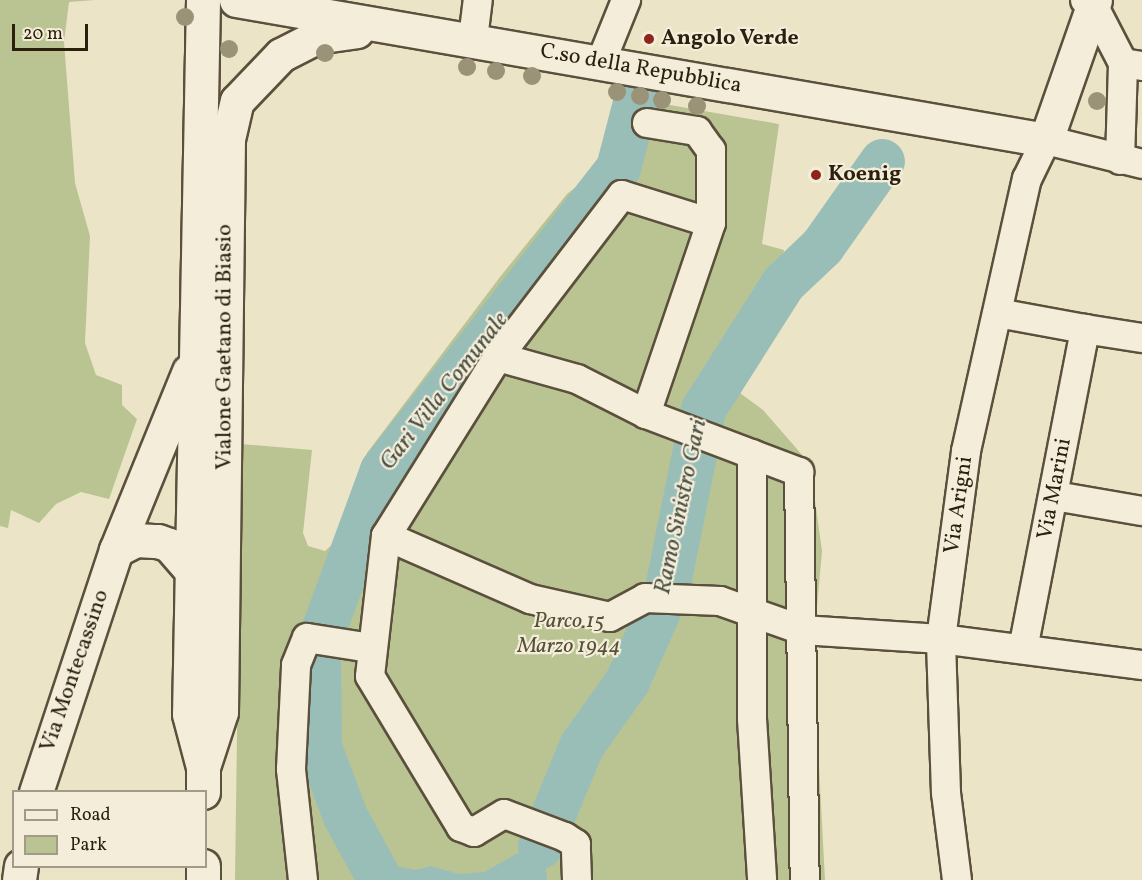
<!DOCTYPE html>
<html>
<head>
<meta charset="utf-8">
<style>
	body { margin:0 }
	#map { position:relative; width:1142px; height:880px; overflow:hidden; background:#ece4c6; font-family:Vollkorn,serif }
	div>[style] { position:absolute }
	.green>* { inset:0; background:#bac493 }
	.water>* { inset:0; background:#99beb8 }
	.river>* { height:45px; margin:-22.5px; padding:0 22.5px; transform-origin:22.5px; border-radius:22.5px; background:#99beb8 }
	.roads { filter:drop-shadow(2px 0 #5b503c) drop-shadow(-2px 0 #5b503c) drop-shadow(0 2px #5b503c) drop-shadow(0 -2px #5b503c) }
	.street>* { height:28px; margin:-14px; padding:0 14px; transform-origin:14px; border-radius:14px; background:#f3edda }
	.secondary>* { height:33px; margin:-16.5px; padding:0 16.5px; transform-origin:16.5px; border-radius:16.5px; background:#f3edda }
	.trees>* { width:18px; height:18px; margin:-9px; border-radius:50%; background:#9a9377 }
	.dots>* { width:16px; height:16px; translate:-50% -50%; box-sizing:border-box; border:3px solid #f3edda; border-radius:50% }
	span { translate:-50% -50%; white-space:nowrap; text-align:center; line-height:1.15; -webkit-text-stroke:4.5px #f3edda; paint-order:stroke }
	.poi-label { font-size:22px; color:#2b1f0e; font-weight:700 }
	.left { translate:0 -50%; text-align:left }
	.street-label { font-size:22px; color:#2b1f0e }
	.park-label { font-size:22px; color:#565136; font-style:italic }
	.water-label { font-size:24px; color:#4c4f41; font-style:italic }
	.legend { position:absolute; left:12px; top:790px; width:195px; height:78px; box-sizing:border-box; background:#f3edda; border:2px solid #a39b88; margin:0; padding:8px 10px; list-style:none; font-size:18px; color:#2b1f0e }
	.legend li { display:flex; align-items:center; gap:12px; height:30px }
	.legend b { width:30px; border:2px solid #a39b88 }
	.scale { position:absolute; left:12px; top:24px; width:76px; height:27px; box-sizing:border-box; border:3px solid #2b1f0e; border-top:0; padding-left:8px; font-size:18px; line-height:21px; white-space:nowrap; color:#2b1f0e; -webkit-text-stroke:4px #f3edda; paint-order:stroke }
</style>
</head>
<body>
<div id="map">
	<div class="green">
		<div style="clip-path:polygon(0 0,95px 0,69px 2px,64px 42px,75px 183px,90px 236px,85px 343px,96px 375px,122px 385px,122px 405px,137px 419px,109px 499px,81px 492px,56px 504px,39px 523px,11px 510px,8px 528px,0 526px)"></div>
		<div style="clip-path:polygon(636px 99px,779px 124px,762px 244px,784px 250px,775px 313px,740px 393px,763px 410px,810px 464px,822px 551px,813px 651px,825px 880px,235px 880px,241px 444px,312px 450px,303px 533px,308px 546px,325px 551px,346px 532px,367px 453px,500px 277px,567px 194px,594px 173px)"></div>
	</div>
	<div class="water">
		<div style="clip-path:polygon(534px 844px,545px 857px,547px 880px,358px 880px,370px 866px,381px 863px,416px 870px,431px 866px,459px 874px,484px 872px)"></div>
	</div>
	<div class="river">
		<div style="left:540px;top:846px;width:108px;rotate:-67.7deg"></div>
		<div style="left:581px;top:746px;width:80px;rotate:-54.7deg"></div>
		<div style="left:627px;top:681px;width:96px;rotate:-66.1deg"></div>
		<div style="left:666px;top:593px;width:188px;rotate:-78.6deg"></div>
		<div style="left:703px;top:409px;width:149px;rotate:-57.6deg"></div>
		<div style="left:783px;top:283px;width:54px;rotate:-43.5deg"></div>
		<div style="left:822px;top:246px;width:104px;rotate:-54.8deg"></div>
		<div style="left:380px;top:880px;width:73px;rotate:-118.7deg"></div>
		<div style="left:345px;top:816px;width:74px;rotate:-110.6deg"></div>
		<div style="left:319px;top:747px;width:103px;rotate:-90.6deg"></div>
		<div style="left:318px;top:644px;width:185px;rotate:-69.8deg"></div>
		<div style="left:382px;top:470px;width:383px;rotate:-52deg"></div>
		<div style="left:618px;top:168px;width:71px;rotate:-75.4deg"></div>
	</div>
	<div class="roads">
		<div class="street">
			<div style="left:1085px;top:0;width:9px;rotate:32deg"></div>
			<div style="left:1093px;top:5px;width:65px;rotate:62.7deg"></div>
			<div style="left:1123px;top:63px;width:19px;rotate:9deg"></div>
			<div style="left:473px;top:39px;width:39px;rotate:-83deg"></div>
			<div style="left:601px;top:62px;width:67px;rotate:-68deg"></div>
			<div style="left:647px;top:123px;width:51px;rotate:9.1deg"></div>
			<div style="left:697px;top:131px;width:24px;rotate:54deg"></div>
			<div style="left:711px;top:150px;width:73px;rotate:90deg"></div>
			<div style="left:1120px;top:160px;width:97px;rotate:-88.2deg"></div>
			<div style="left:998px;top:313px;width:88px;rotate:10.4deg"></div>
			<div style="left:498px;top:357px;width:82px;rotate:15.6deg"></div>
			<div style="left:577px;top:379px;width:77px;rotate:26.9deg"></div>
			<div style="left:646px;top:414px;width:164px;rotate:20.8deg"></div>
			<div style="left:799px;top:472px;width:408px;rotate:89.2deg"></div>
			<div style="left:752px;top:454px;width:265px;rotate:90deg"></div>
			<div style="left:752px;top:719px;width:161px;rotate:86.4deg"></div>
			<div style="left:1055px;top:496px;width:88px;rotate:9.8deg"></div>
			<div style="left:386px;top:536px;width:157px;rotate:23.6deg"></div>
			<div style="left:530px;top:599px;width:82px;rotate:12.7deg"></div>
			<div style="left:610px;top:617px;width:40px;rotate:-28deg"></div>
			<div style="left:645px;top:598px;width:75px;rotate:2.3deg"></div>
			<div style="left:720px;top:601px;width:87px;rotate:19.5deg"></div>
			<div style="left:802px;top:630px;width:139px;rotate:3.7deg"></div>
			<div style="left:941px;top:639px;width:203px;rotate:7.4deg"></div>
			<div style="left:1023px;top:649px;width:326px;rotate:-79deg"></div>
			<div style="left:1085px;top:329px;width:58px;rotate:9deg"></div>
			<div style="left:303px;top:880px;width:112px;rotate:-96.2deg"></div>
			<div style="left:291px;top:769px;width:104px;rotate:-87.2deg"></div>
			<div style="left:296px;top:665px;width:29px;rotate:-68deg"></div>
			<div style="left:307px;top:638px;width:64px;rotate:9deg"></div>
			<div style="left:577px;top:880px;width:36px;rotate:-92deg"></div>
			<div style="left:576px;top:844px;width:13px;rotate:-148deg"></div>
			<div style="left:565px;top:837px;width:65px;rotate:-159.3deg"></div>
			<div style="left:504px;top:814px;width:35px;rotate:149deg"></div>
			<div style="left:474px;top:832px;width:14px;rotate:-159deg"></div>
			<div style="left:461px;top:827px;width:176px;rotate:-121.1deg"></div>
			<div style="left:370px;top:676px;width:141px;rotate:-83.5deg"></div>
			<div style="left:386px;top:536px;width:211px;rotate:-58deg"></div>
			<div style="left:498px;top:357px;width:204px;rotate:-52.6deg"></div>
			<div style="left:622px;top:195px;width:93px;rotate:17.5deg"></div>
			<div style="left:711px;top:223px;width:202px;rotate:108.8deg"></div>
			<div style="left:957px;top:880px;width:88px;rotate:-97.2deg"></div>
			<div style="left:946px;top:793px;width:154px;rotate:-91.9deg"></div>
			<div style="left:941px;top:639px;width:190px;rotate:-82.4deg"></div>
			<div style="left:966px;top:451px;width:279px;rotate:-77.4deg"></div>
			<div style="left:1027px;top:179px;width:43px;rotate:-64deg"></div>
			<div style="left:1046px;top:140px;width:99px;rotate:14deg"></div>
		</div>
		<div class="secondary">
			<div style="left:203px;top:0;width:714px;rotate:91.12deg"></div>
			<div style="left:189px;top:714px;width:55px;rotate:75.2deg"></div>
			<div style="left:203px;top:767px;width:25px;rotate:90deg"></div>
			<div style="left:236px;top:0;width:822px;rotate:9.81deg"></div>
			<div style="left:1046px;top:140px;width:148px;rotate:-70.7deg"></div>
			<div style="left:116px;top:550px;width:22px;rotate:-27deg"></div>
			<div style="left:136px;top:540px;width:22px;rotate:3deg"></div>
			<div style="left:158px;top:541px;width:12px;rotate:20deg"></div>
			<div style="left:169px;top:545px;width:38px;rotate:49deg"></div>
			<div style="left:203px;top:767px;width:58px;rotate:-71.9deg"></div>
			<div style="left:221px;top:712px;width:573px;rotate:-89.3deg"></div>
			<div style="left:228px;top:139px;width:39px;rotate:-77deg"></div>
			<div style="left:237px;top:101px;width:64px;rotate:-46.3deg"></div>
			<div style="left:281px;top:55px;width:39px;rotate:-27deg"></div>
			<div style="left:316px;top:37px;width:41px;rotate:-8.3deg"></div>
			<div style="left:36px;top:792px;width:255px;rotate:-71.7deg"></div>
			<div style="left:116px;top:550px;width:193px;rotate:-67.8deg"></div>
			<div style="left:19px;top:880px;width:14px;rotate:-82deg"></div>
			<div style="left:203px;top:880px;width:14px;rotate:-90deg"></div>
		</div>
	</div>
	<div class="trees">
		<div style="left:185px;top:17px"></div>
		<div style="left:229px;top:49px"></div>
		<div style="left:325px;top:53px"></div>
		<div style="left:467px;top:67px"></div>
		<div style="left:496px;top:71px"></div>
		<div style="left:532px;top:76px"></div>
		<div style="left:617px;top:92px"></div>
		<div style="left:640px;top:96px"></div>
		<div style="left:662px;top:100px"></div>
		<div style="left:1097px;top:101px"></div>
		<div style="left:697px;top:106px"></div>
	</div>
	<div class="dots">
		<div style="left:649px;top:39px;background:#8f2418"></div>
		<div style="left:816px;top:175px;background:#8f2418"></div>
	</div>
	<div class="poi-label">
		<span class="left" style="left:661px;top:39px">Angolo Verde</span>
		<span class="left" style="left:828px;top:175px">Koenig</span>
	</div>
	<div class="street-label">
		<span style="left:641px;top:69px;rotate:10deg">C.so della Repubblica</span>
		<span style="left:225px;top:347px;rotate:-90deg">Vialone Gaetano di Biasio</span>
		<span style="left:1055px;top:489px;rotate:-79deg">Via Marini</span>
		<span style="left:959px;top:505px;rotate:-82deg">Via Arigni</span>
		<span style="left:75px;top:671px;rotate:-71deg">Via Montecassino</span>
	</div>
	<div class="park-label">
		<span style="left:569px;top:634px">Parco 15<br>Marzo 1944</span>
	</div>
	<div class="water-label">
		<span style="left:445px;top:392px;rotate:-52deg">Gari Villa Comunale</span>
		<span style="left:682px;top:507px;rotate:-78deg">Ramo Sinistro Gari</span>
	</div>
	<ul class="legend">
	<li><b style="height:8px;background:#f3edda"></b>Road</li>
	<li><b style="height:16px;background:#bac493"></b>Park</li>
	</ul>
	<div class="scale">20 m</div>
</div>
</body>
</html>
